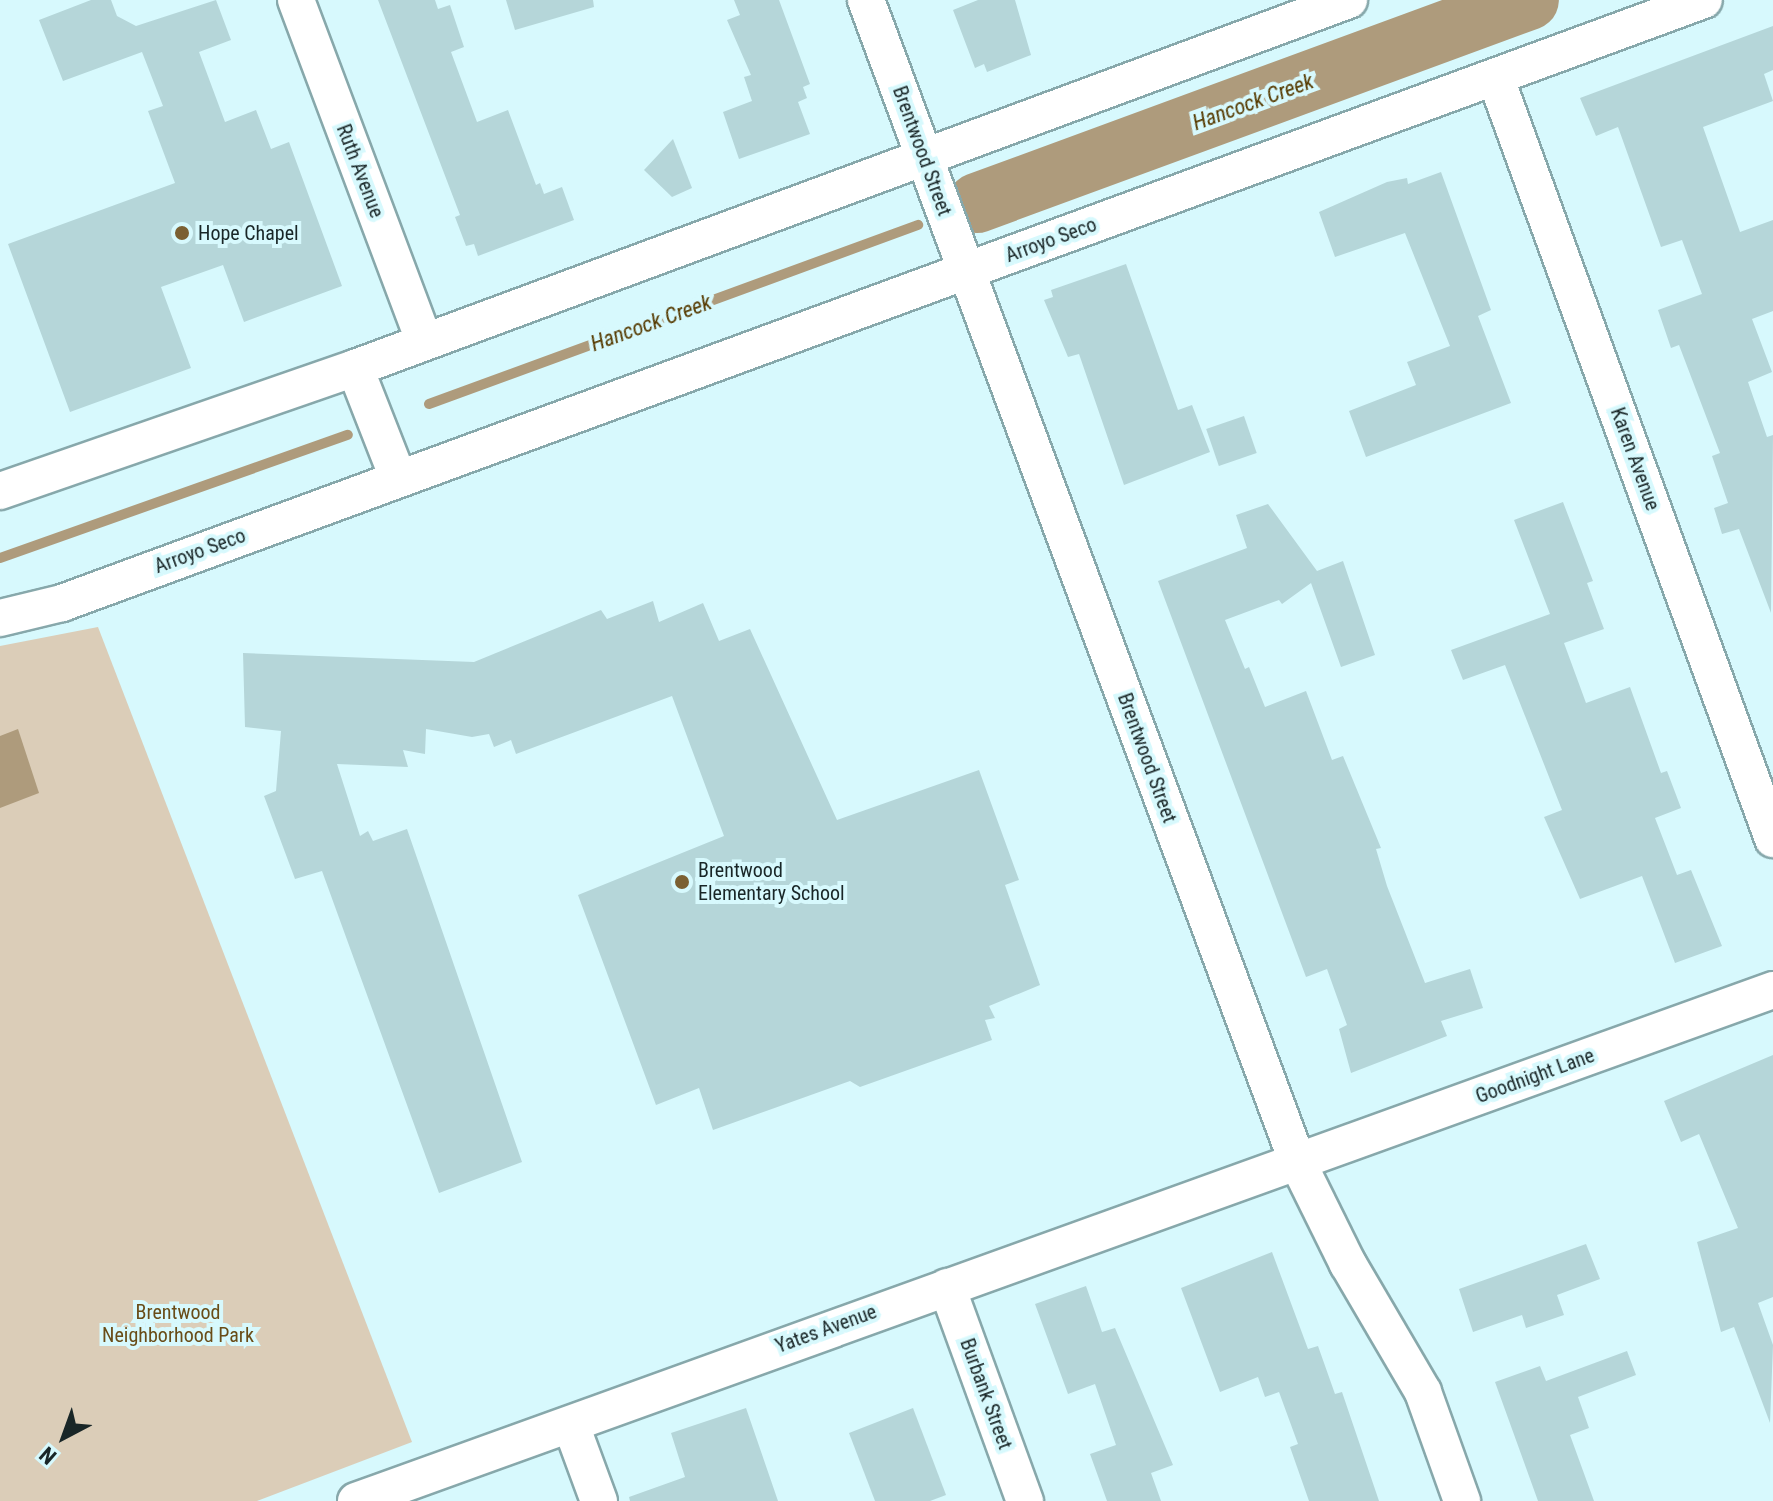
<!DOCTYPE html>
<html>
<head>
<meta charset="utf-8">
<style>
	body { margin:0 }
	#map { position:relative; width:1773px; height:1501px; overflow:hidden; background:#d7f9fd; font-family:"Roboto Condensed",sans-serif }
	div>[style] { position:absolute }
	.green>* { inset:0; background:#dbcdb8 }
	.water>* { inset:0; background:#ae9b7c }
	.stream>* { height:10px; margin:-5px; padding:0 5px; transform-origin:5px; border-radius:5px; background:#ae9b7c }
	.river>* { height:60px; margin:-30px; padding:0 30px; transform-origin:30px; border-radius:30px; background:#ae9b7c }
	.building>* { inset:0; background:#b5d6d9; transform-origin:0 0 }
	.roads { filter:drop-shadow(2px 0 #87a8ab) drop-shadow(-2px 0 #87a8ab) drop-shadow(0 2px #87a8ab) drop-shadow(0 -2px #87a8ab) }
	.minor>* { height:36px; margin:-18px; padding:0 18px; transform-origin:18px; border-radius:18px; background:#fff }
	.dots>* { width:22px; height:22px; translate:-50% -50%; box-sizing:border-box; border:4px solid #d7f9fd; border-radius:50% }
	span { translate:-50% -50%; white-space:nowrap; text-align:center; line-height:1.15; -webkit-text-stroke:8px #d7f9fd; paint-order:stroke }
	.street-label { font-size:20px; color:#192627 }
	.poi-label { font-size:20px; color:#192627 }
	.left { translate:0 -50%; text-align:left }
	.park-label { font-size:20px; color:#694c17 }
	.water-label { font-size:22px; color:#563a00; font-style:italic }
	.north { position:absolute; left:24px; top:1397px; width:80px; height:80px; -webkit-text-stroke:6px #d7f9fd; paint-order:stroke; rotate:221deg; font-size:22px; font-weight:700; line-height:32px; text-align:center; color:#192627 }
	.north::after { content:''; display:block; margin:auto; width:28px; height:36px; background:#192627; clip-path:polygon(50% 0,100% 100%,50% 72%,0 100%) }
</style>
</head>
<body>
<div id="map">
	<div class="green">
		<div style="clip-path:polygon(98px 627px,412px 1442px,257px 1501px,0 1501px,0 646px)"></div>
	</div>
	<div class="water">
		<div style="clip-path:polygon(18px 729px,39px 793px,0 808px,0 736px)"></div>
	</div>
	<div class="stream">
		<div style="left:429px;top:404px;width:521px;rotate:-20.11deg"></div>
		<div style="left:0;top:558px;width:369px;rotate:-19.5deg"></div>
	</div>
	<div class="river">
		<div style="left:977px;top:203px;width:588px;rotate:-20.19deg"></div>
	</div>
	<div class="building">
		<div style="clip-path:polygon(91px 0,111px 0,117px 16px,136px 26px,216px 0,231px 40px,199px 52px,225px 122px,256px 110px,271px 149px,289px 142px,342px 286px,244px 322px,223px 265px,161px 287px,191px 368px,70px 412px,8px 244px,175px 183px,148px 111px,163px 106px,142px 52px,63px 81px,39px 20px)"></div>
		<div style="clip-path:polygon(378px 0,435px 0,438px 9px,450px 5px,464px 47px,451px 52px,477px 122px,508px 110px,536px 185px,540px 183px,544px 194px,562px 187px,574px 220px,478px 256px,474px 244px,466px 246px,455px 217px,460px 215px)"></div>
		<div style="clip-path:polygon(506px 0,593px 0,594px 7px,515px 30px)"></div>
		<div style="clip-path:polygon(734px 0,779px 0,810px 84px,803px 87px,807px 98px,798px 102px,810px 134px,739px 159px,723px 112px,752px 101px,744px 77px,751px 75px,727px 20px,740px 15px)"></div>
		<div style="clip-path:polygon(978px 0,1015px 0,1031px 55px,987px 72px,984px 64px,975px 68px,953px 10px)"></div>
		<div style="clip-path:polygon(1773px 26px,1773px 70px,1764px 74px,1773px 101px,1703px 127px,1740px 232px,1773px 220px,1773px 311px,1752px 319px,1772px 372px,1748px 382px,1767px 437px,1773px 435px,1771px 613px,1739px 529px,1722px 534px,1714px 508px,1728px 503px,1712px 456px,1720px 453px,1679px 345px,1671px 348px,1658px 310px,1702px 294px,1682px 240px,1661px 247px,1618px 127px,1596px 136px,1580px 98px)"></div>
		<div style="clip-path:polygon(673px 139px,692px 188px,672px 197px,644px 170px)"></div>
		<div style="clip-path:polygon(1441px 172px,1491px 310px,1478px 316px,1511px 403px,1366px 457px,1349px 411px,1416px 385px,1407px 362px,1450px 346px,1405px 233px,1335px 257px,1319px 212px,1387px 182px,1407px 178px,1408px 184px)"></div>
		<div style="clip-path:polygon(1126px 264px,1178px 410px,1192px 405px,1210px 452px,1124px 485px,1079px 354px,1068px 357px,1044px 300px,1053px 297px,1051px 290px)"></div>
		<div style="left:1244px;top:416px;width:39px;height:40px;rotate:71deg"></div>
		<div style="clip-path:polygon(1563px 502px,1593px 581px,1587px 583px,1604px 629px,1564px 643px,1586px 703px,1630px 687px,1661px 773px,1667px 771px,1681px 808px,1655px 818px,1677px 875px,1691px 870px,1722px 946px,1675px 963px,1642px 876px,1580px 899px,1544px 817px,1562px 810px,1505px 665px,1463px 680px,1451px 650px,1550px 614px,1514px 520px)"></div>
		<div style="clip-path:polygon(1268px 504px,1317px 571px,1343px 561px,1375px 655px,1341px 667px,1311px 583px,1282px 604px,1279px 600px,1225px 620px,1245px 669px,1249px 667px,1265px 707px,1306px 691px,1332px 760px,1343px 756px,1381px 848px,1376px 849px,1387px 886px,1425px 983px,1470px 969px,1483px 1008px,1441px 1021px,1447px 1036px,1351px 1073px,1339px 1029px,1347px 1025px,1327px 969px,1306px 977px,1158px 581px,1247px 548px,1236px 515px)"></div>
		<div style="clip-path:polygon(653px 601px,659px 622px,703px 603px,719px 641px,750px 629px,837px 820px,979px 770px,1019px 880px,1005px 885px,1040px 985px,989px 1006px,995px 1018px,985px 1020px,992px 1040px,860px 1087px,850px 1081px,713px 1130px,699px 1088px,656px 1105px,578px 895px,724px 836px,672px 696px,516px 754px,511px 740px,494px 747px,489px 734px,472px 737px,426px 729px,425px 754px,403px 750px,408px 767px,337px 764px,360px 836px,368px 831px,373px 841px,407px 829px,522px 1162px,439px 1193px,322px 871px,295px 879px,264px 796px,276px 791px,281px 731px,245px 727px,243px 653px,474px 662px,601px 610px,607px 619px)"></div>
		<div style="clip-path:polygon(1773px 1055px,1773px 1297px,1758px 1303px,1773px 1345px,1770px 1423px,1734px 1327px,1721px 1332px,1697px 1242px,1738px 1228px,1699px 1134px,1681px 1142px,1664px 1101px)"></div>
		<div style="clip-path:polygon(1586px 1244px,1600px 1279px,1557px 1295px,1564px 1315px,1526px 1328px,1522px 1315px,1473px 1332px,1459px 1289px)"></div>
		<div style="clip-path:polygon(1272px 1252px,1308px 1349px,1318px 1346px,1335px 1394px,1342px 1392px,1379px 1501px,1309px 1501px,1290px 1447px,1298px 1444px,1279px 1392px,1265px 1397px,1258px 1377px,1220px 1392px,1181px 1288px)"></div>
		<div style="clip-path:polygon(1086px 1286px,1102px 1332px,1115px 1328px,1173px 1465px,1151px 1473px,1161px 1501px,1107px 1501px,1090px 1454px,1116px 1445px,1095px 1384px,1068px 1394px,1035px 1304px)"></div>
		<div style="clip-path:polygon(1627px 1351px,1636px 1375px,1578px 1397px,1589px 1428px,1570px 1435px,1594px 1501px,1538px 1501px,1495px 1382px,1540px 1366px,1546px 1381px)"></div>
		<div style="clip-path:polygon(746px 1408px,778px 1501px,630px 1501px,629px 1497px,685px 1477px,671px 1433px)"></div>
		<div style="clip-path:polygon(913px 1408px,946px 1495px,930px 1501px,875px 1501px,849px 1433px)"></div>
	</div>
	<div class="roads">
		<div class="minor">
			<div style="left:296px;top:0;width:364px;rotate:69.4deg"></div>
			<div style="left:866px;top:0;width:1238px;rotate:69.63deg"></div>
			<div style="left:1297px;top:1161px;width:115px;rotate:63.7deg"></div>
			<div style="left:1348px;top:1264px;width:148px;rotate:59.6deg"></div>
			<div style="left:1423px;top:1392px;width:116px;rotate:70.3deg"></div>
			<div style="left:1496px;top:79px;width:809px;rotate:69.97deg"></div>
			<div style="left:355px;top:368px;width:118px;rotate:68.6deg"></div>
			<div style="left:0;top:491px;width:376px;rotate:-19.1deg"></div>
			<div style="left:355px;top:368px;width:1060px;rotate:-20.32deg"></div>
			<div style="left:0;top:618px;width:64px;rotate:-13.6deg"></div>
			<div style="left:62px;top:603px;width:1749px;rotate:-20.17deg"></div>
			<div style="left:947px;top:1287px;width:228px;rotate:70deg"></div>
			<div style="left:571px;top:1425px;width:81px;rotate:69.8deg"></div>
			<div style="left:356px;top:1501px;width:1506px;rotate:-19.83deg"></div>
		</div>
	</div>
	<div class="dots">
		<div style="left:182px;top:233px;background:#7b6032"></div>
		<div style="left:682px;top:882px;background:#7b6032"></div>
	</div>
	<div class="street-label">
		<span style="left:922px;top:151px;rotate:70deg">Brentwood Street</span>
		<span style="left:360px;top:171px;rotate:69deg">Ruth Avenue</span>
		<span style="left:1051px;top:240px;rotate:-20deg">Arroyo Seco</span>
		<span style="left:1635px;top:459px;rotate:70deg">Karen Avenue</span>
		<span style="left:200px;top:551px;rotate:-20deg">Arroyo Seco</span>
		<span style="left:1147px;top:758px;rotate:70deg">Brentwood Street</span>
		<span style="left:1535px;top:1076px;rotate:-20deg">Goodnight Lane</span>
		<span style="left:826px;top:1329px;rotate:-20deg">Yates Avenue</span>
		<span style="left:986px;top:1394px;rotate:70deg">Burbank Street</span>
	</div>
	<div class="poi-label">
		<span class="left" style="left:198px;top:233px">Hope Chapel</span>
		<span class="left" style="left:698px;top:882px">Brentwood<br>Elementary School</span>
	</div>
	<div class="park-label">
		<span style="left:178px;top:1324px">Brentwood<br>Neighborhood Park</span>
	</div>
	<div class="water-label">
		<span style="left:1253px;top:102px;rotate:-20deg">Hancock Creek</span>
		<span style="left:651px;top:323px;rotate:-20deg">Hancock Creek</span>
	</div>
	<div class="north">N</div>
</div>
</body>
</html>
